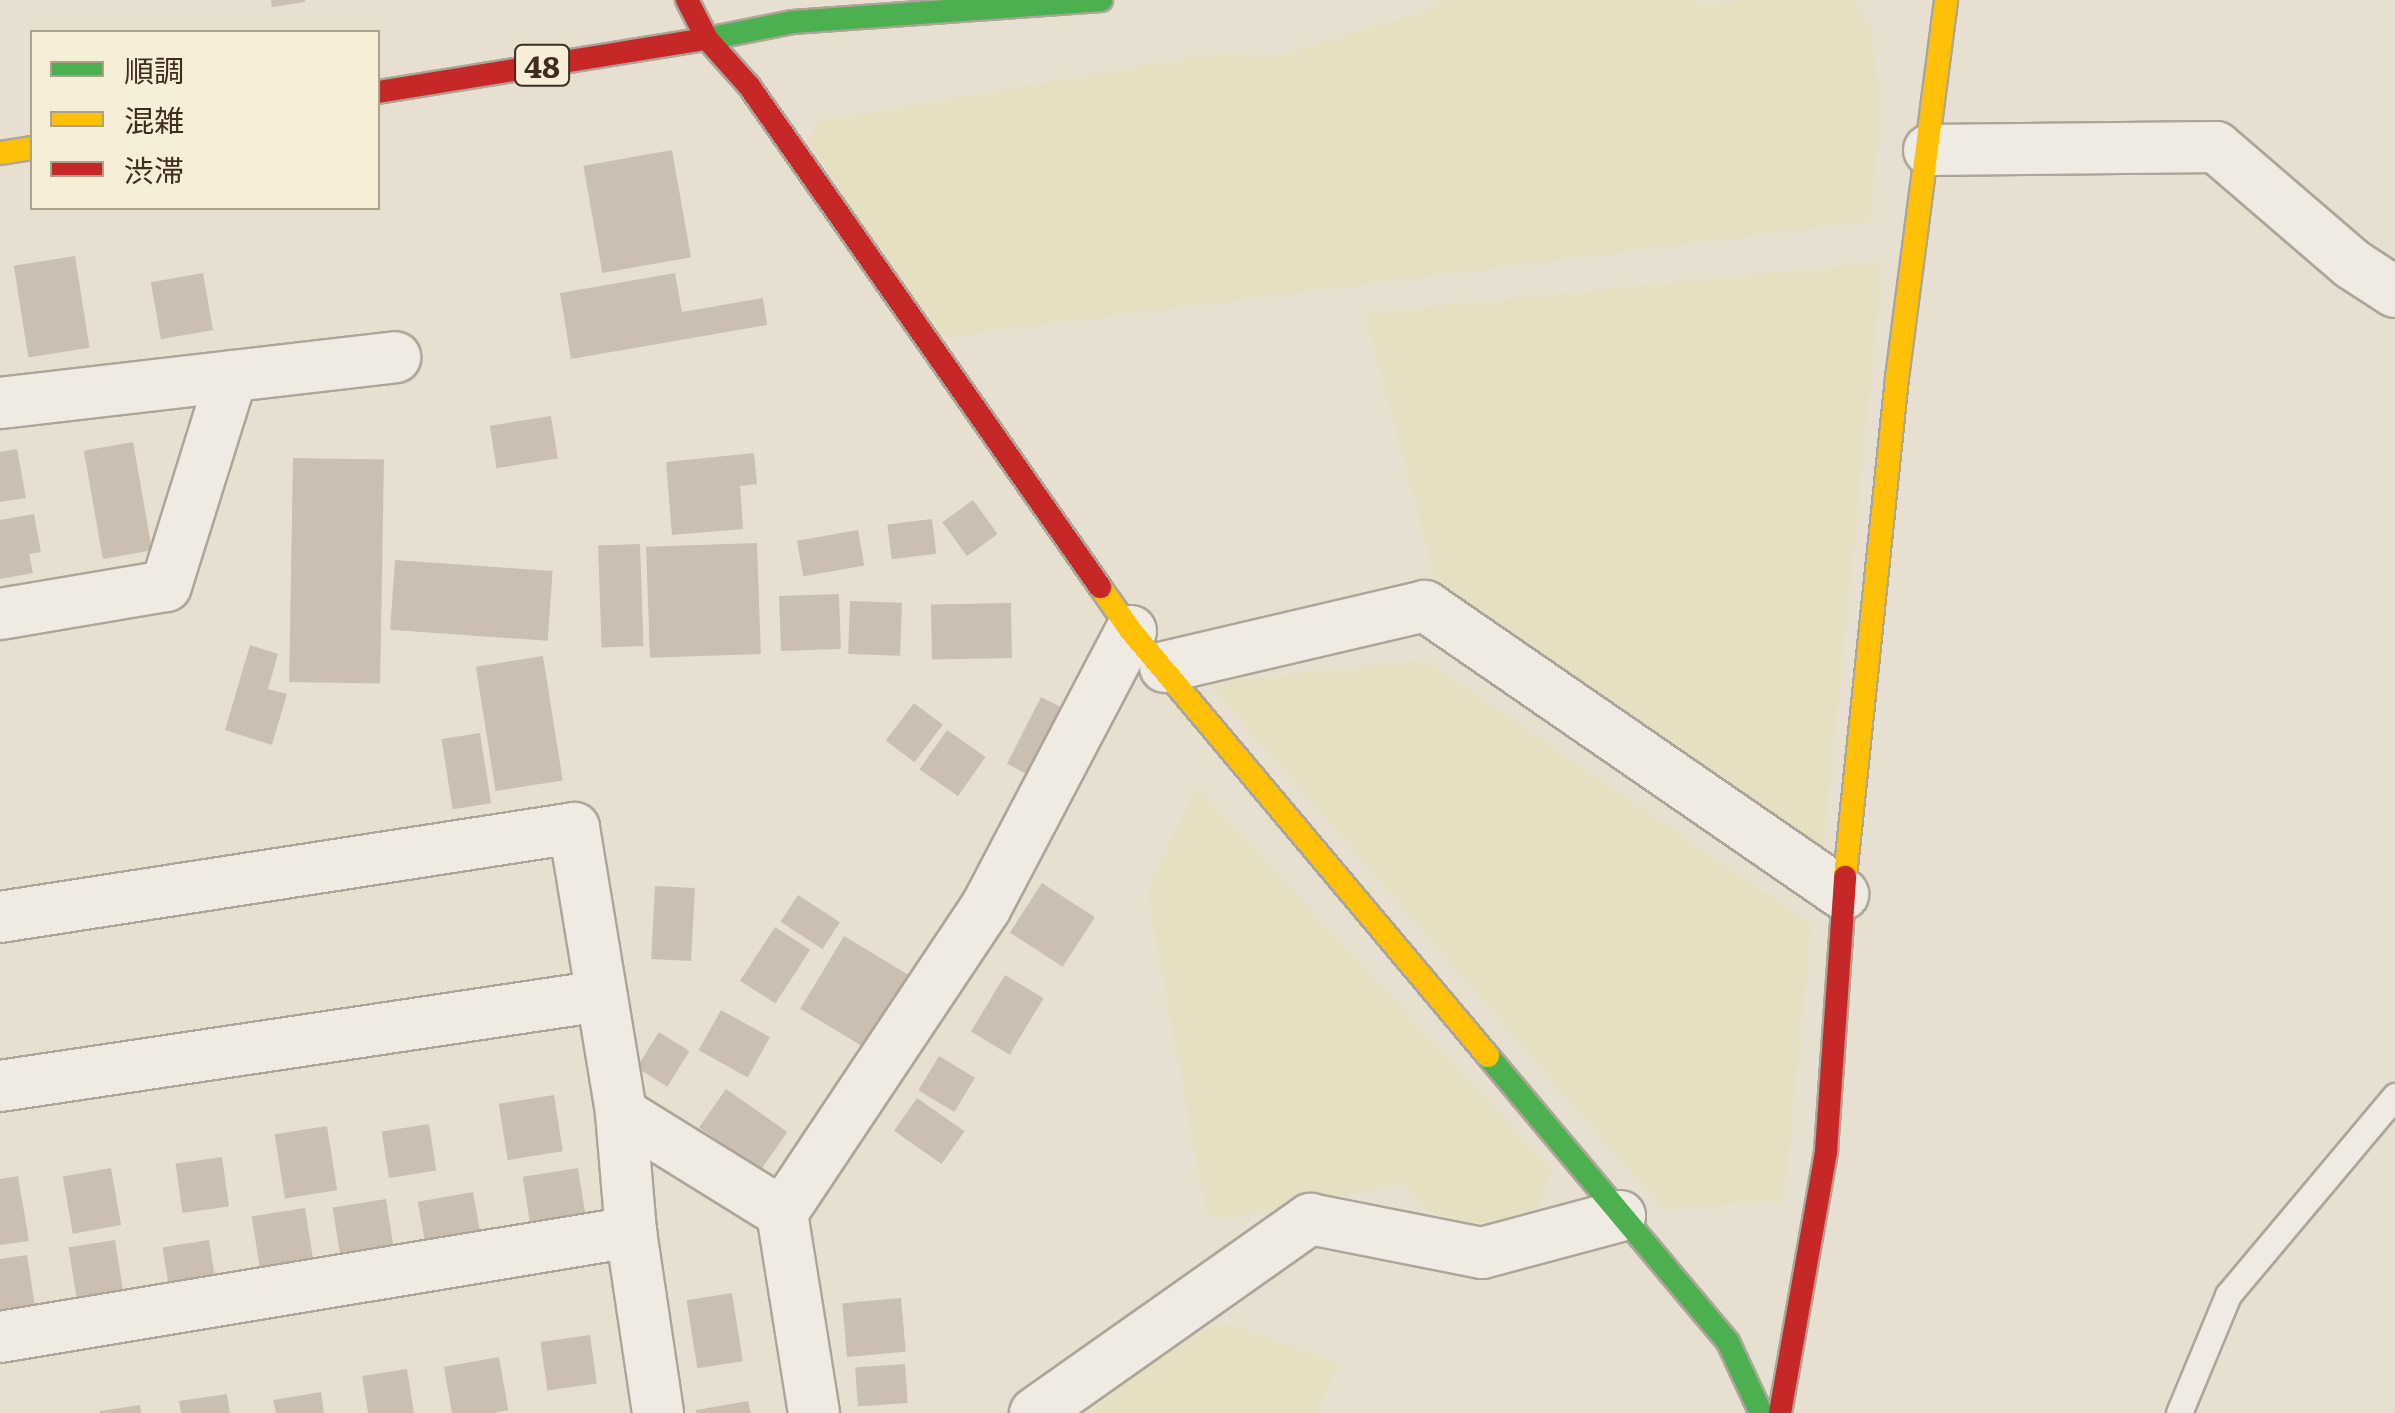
<!DOCTYPE html>
<html>
<head>
<meta charset="utf-8">
<style>
	body { margin:0 }
	#map { position:relative; width:2395px; height:1413px; overflow:hidden; background:#e7e0d1; font-family:Literata,"Noto Sans JP",serif }
	div>[style] { position:absolute }
	.farmland>* { inset:0; background:#e6dfc2 }
	.building>* { inset:0; background:#cbbfb2; transform-origin:0 0 }
	.roads { filter:drop-shadow(2px 0 #ada599) drop-shadow(-2px 0 #ada599) drop-shadow(0 2px #ada599) drop-shadow(0 -2px #ada599) }
	.lane>* { height:25px; margin:-12.5px; padding:0 12.5px; transform-origin:12.5px; border-radius:12.5px; background:#efebe3 }
	.street>* { height:50px; margin:-25px; padding:0 25px; transform-origin:25px; border-radius:25px; background:#efebe3 }
	.fast>* { height:22px; margin:-11px; padding:0 11px; transform-origin:11px; border-radius:11px; background:#4caf50 }
	.slow>* { height:22px; margin:-11px; padding:0 11px; transform-origin:11px; border-radius:11px; background:#ffc107 }
	.jam>* { height:22px; margin:-11px; padding:0 11px; transform-origin:11px; border-radius:11px; background:#c62828 }
	span { translate:-50% -50%; white-space:nowrap; text-align:center; line-height:1.15; -webkit-text-stroke:9px #f7eed8; paint-order:stroke }
	.shield-label span { padding:2px 8px; background:#f7eed8; border:2px solid; border-radius:8px; -webkit-text-stroke-width:0 }
	.shield-label { font-size:30px; color:#3d2e20; font-weight:700 }
	.legend { position:absolute; left:30px; top:30px; width:350px; height:180px; box-sizing:border-box; background:#f7eed8; border:2px solid #ada18e; margin:0; padding:12px 18px; list-style:none; font-size:30px; color:#3d2e20 }
	.legend li { display:flex; align-items:center; gap:20px; height:50px }
	.legend b { width:50px; border:2px solid #ada18e }
</style>
</head>
<body>
<div id="map">
	<div class="farmland">
		<div style="clip-path:polygon(1440px 0,1694px 0,1695px 6px,1746px 0,1855px 0,1870px 27px,1882px 106px,1870px 222px,934px 339px,809px 142px,816px 122px,1222px 52px,1272px 57px,1423px 12px)"></div>
		<div style="clip-path:polygon(1883px 262px,1821px 872px,1437px 585px,1364px 313px)"></div>
		<div style="clip-path:polygon(1425px 660px,1812px 925px,1784px 1201px,1663px 1210px,1208px 683px)"></div>
		<div style="clip-path:polygon(1196px 786px,1551px 1169px,1536px 1214px,1461px 1228px,1420px 1206px,1405px 1183px,1221px 1220px,1206px 1213px,1147px 891px)"></div>
		<div style="clip-path:polygon(1221px 1322px,1340px 1363px,1317px 1413px,1090px 1413px,1159px 1353px)"></div>
	</div>
	<div class="building">
		<div style="clip-path:polygon(271px 0,305px 0,305px 2px,272px 7px)"></div>
		<div style="left:672px;top:150px;width:109px;height:90px;rotate:80deg"></div>
		<div style="left:75px;top:256px;width:93px;height:62px;rotate:81deg"></div>
		<div style="left:203px;top:273px;width:58px;height:53px;rotate:80deg"></div>
		<div style="clip-path:polygon(675px 273px,682px 312px,763px 298px,767px 325px,571px 359px,560px 293px)"></div>
		<div style="left:551px;top:416px;width:43px;height:62px;rotate:81deg"></div>
		<div style="left:133px;top:442px;width:110px;height:50px;rotate:80deg"></div>
		<div style="clip-path:polygon(17px 449px,26px 498px,0 502px,0 452px)"></div>
		<div style="clip-path:polygon(754px 453px,757px 484px,740px 486px,743px 529px,672px 535px,666px 462px)"></div>
		<div style="left:293px;top:458px;width:91px;height:224px;rotate:1deg"></div>
		<div style="left:973px;top:500px;width:42px;height:38px;rotate:54deg"></div>
		<div style="clip-path:polygon(34px 514px,41px 552px,29px 554px,33px 573px,0 579px,0 520px)"></div>
		<div style="left:932px;top:519px;width:35px;height:45px;rotate:83deg"></div>
		<div style="left:858px;top:530px;width:36px;height:62px;rotate:80deg"></div>
		<div style="left:757px;top:543px;width:111px;height:111px;rotate:88deg"></div>
		<div style="left:640px;top:544px;width:102px;height:42px;rotate:88deg"></div>
		<div style="left:395px;top:560px;width:158px;height:70px;rotate:4deg"></div>
		<div style="left:839px;top:594px;width:55px;height:60px;rotate:88deg"></div>
		<div style="left:850px;top:601px;width:52px;height:53px;rotate:2deg"></div>
		<div style="left:1011px;top:603px;width:55px;height:80px;rotate:89deg"></div>
		<div style="clip-path:polygon(250px 645px,278px 654px,268px 689px,287px 694px,272px 745px,225px 730px)"></div>
		<div style="left:543px;top:656px;width:126px;height:68px;rotate:81deg"></div>
		<div style="left:1041px;top:697px;width:36px;height:75px;rotate:27deg"></div>
		<div style="left:914px;top:703px;width:36px;height:47px;rotate:37deg"></div>
		<div style="left:947px;top:730px;width:47px;height:48px;rotate:35deg"></div>
		<div style="left:480px;top:733px;width:71px;height:39px;rotate:81deg"></div>
		<div style="left:1042px;top:883px;width:63px;height:59px;rotate:33deg"></div>
		<div style="left:655px;top:886px;width:40px;height:73px;rotate:3deg"></div>
		<div style="left:798px;top:895px;width:50px;height:32px;rotate:33deg"></div>
		<div style="left:775px;top:927px;width:42px;height:64px;rotate:33deg"></div>
		<div style="left:844px;top:936px;width:75px;height:85px;rotate:31deg"></div>
		<div style="left:1005px;top:975px;width:45px;height:66px;rotate:31deg"></div>
		<div style="left:721px;top:1010px;width:56px;height:46px;rotate:29deg"></div>
		<div style="left:659px;top:1032px;width:36px;height:42px;rotate:32deg"></div>
		<div style="left:939px;top:1056px;width:42px;height:40px;rotate:31deg"></div>
		<div style="left:726px;top:1089px;width:75px;height:47px;rotate:35deg"></div>
		<div style="left:554px;top:1095px;width:57px;height:56px;rotate:81deg"></div>
		<div style="left:917px;top:1098px;width:58px;height:40px;rotate:35deg"></div>
		<div style="left:429px;top:1124px;width:47px;height:48px;rotate:81deg"></div>
		<div style="left:327px;top:1126px;width:65px;height:53px;rotate:81deg"></div>
		<div style="left:222px;top:1157px;width:50px;height:47px;rotate:82deg"></div>
		<div style="left:111px;top:1168px;width:58px;height:49px;rotate:80deg"></div>
		<div style="left:578px;top:1168px;width:56px;height:56px;rotate:81deg"></div>
		<div style="clip-path:polygon(18px 1176px,29px 1241px,0 1245px,0 1179px)"></div>
		<div style="left:473px;top:1192px;width:47px;height:56px;rotate:80deg"></div>
		<div style="left:386px;top:1199px;width:62px;height:54px;rotate:81deg"></div>
		<div style="left:305px;top:1208px;width:55px;height:54px;rotate:81deg"></div>
		<div style="left:115px;top:1240px;width:58px;height:47px;rotate:81deg"></div>
		<div style="left:209px;top:1240px;width:36px;height:47px;rotate:81deg"></div>
		<div style="clip-path:polygon(27px 1255px,36px 1312px,0 1317px,0 1259px)"></div>
		<div style="left:732px;top:1293px;width:69px;height:46px;rotate:81deg"></div>
		<div style="left:901px;top:1298px;width:54px;height:59px;rotate:85deg"></div>
		<div style="left:590px;top:1335px;width:49px;height:50px;rotate:82deg"></div>
		<div style="left:499px;top:1357px;width:54px;height:56px;rotate:80deg"></div>
		<div style="left:905px;top:1364px;width:39px;height:50px;rotate:86deg"></div>
		<div style="clip-path:polygon(407px 1369px,414px 1413px,368px 1413px,362px 1376px)"></div>
		<div style="clip-path:polygon(321px 1392px,324px 1413px,276px 1413px,273px 1400px)"></div>
		<div style="clip-path:polygon(227px 1394px,230px 1413px,181px 1413px,179px 1401px)"></div>
		<div style="clip-path:polygon(748px 1401px,751px 1413px,696px 1413px,696px 1410px)"></div>
		<div style="clip-path:polygon(140px 1405px,141px 1413px,100px 1413px,100px 1411px)"></div>
	</div>
	<div class="roads">
		<div class="lane">
			<div style="left:2179px;top:1413px;width:128px;rotate:-67.4deg"></div>
			<div style="left:2228px;top:1295px;width:260px;rotate:-50deg"></div>
		</div>
		<div class="street">
			<div style="left:1929px;top:150px;width:287px;rotate:-0.6deg"></div>
			<div style="left:2216px;top:147px;width:179px;rotate:40.7deg"></div>
			<div style="left:2352px;top:264px;width:51px;rotate:33.1deg"></div>
			<div style="left:0;top:403px;width:398px;rotate:-6.6deg"></div>
			<div style="left:0;top:614px;width:168px;rotate:-9.6deg"></div>
			<div style="left:166px;top:586px;width:220px;rotate:-72.6deg"></div>
			<div style="left:1165px;top:667px;width:267px;rotate:-13.2deg"></div>
			<div style="left:1425px;top:606px;width:508px;rotate:34.57deg"></div>
			<div style="left:0;top:917px;width:581px;rotate:-8.81deg"></div>
			<div style="left:574px;top:828px;width:289px;rotate:80.6deg"></div>
			<div style="left:621px;top:1113px;width:190px;rotate:31.8deg"></div>
			<div style="left:0;top:1086px;width:608px;rotate:-8.52deg"></div>
			<div style="left:621px;top:1113px;width:119px;rotate:85.2deg"></div>
			<div style="left:631px;top:1232px;width:183px;rotate:81.5deg"></div>
			<div style="left:0;top:1337px;width:640px;rotate:-9.45deg"></div>
			<div style="left:814px;top:1413px;width:203px;rotate:-99.1deg"></div>
			<div style="left:782px;top:1213px;width:366px;rotate:-56.3deg"></div>
			<div style="left:985px;top:909px;width:314px;rotate:-62.3deg"></div>
			<div style="left:1035px;top:1413px;width:337px;rotate:-35.2deg"></div>
			<div style="left:1310px;top:1219px;width:175px;rotate:11.2deg"></div>
			<div style="left:1482px;top:1253px;width:143px;rotate:-15deg"></div>
		</div>
		<div class="fast">
			<div style="left:707px;top:39px;width:88px;rotate:-11.2deg"></div>
			<div style="left:793px;top:22px;width:309px;rotate:-4.1deg"></div>
			<div style="left:1488px;top:1056px;width:373px;rotate:50deg"></div>
			<div style="left:1728px;top:1342px;width:78px;rotate:65.1deg"></div>
		</div>
		<div class="slow">
			<div style="left:0;top:153px;width:32px;rotate:-9deg"></div>
			<div style="left:1100px;top:587px;width:54px;rotate:54.8deg"></div>
			<div style="left:1131px;top:631px;width:555px;rotate:49.97deg"></div>
			<div style="left:1845px;top:877px;width:502px;rotate:-84.05deg"></div>
			<div style="left:1897px;top:378px;width:381px;rotate:-82.6deg"></div>
		</div>
		<div class="jam">
			<div style="left:707px;top:39px;width:63px;rotate:48.2deg"></div>
			<div style="left:749px;top:86px;width:612px;rotate:54.98deg"></div>
			<div style="left:378px;top:92px;width:333px;rotate:-9.2deg"></div>
			<div style="left:707px;top:39px;width:44px;rotate:-117.1deg"></div>
			<div style="left:1780px;top:1413px;width:266px;rotate:-80deg"></div>
			<div style="left:1826px;top:1151px;width:275px;rotate:-86deg"></div>
		</div>
	</div>
	<div class="shield-label">
		<span style="left:542px;top:65px">48</span>
	</div>
	<ul class="legend">
	<li><b style="height:12px;background:#4caf50"></b>順調</li>
	<li><b style="height:12px;background:#ffc107"></b>混雑</li>
	<li><b style="height:12px;background:#c62828"></b>渋滞</li>
	</ul>
</div>
</body>
</html>
